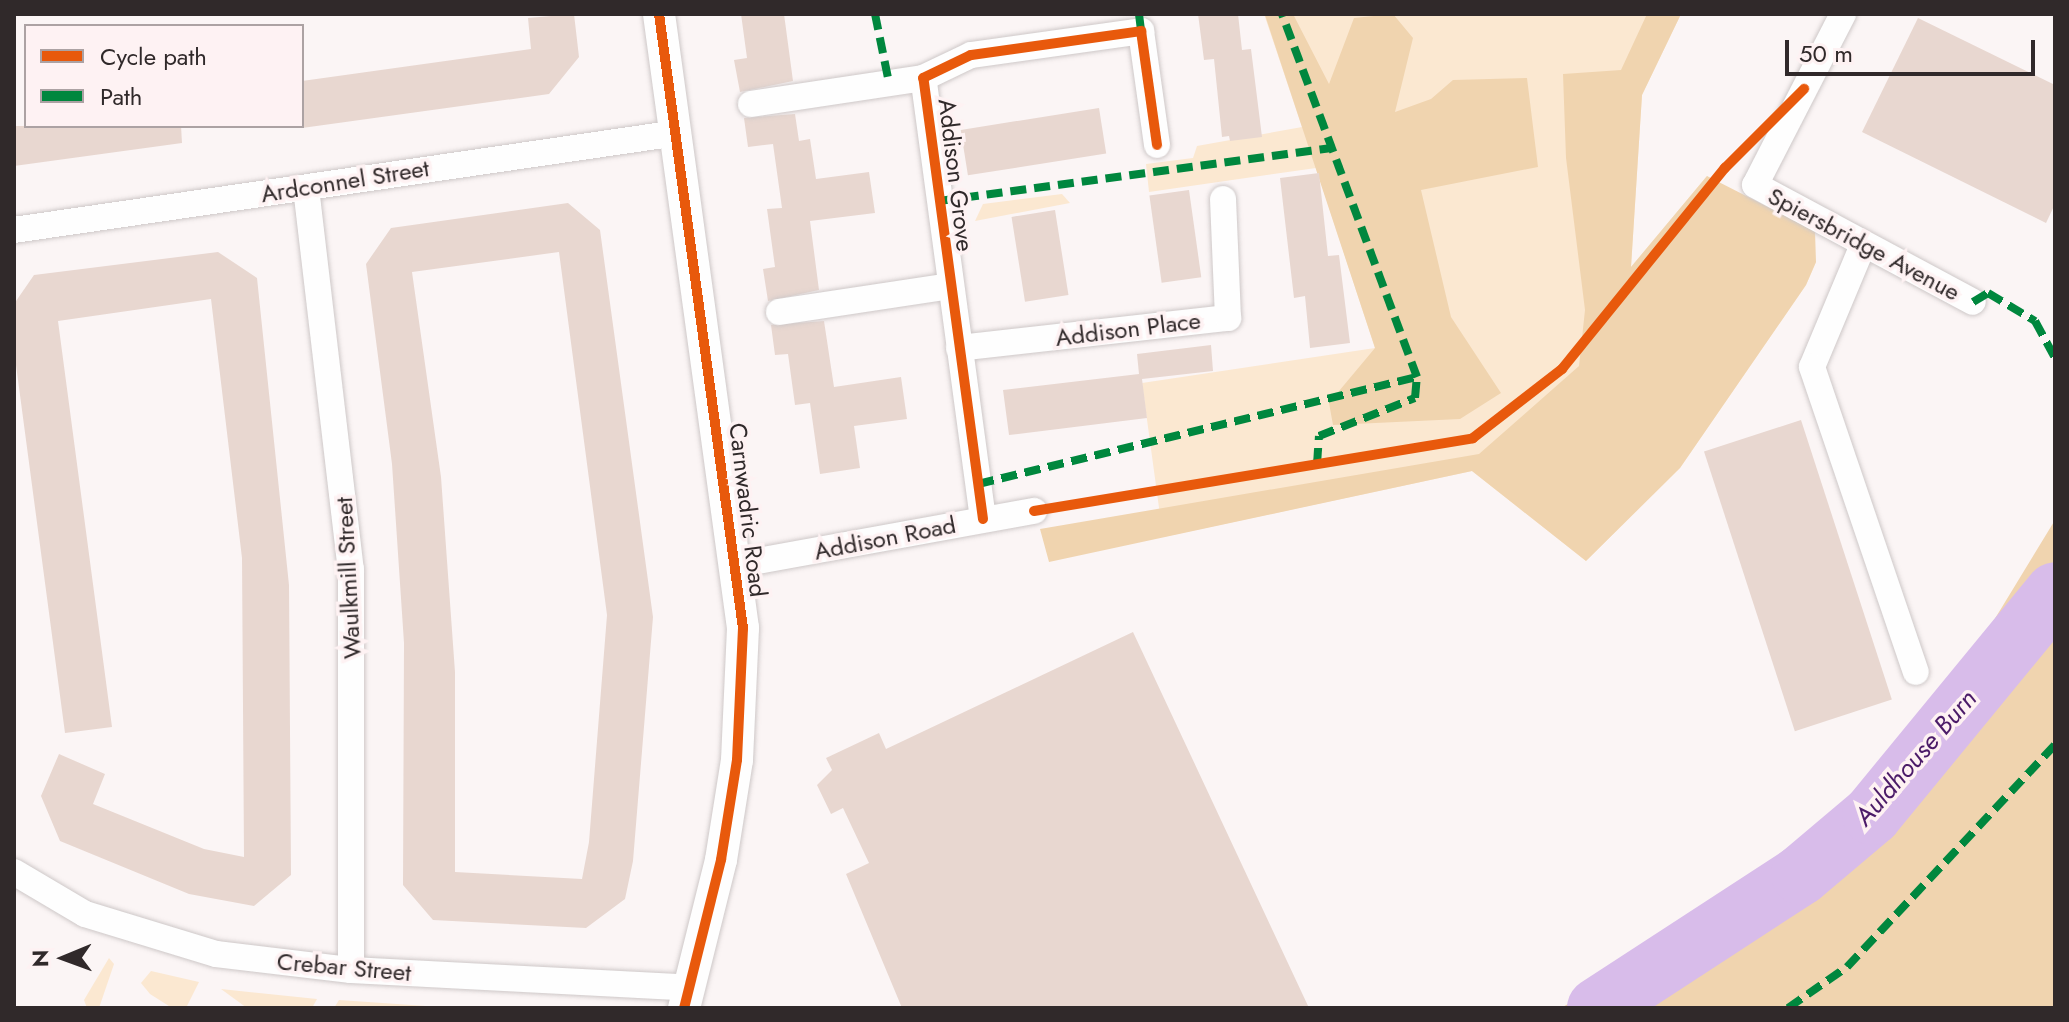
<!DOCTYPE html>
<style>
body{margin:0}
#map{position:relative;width:2069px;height:1022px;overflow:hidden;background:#fbf5f5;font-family:Jost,sans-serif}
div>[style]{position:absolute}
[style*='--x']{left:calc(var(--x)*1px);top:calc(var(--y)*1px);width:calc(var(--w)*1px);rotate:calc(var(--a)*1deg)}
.green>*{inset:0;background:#fbe8d1}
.forest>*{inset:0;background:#f0d4af}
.river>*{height:60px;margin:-30px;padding:0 30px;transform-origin:30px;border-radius:30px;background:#d8bcea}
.building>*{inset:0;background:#e8d7d0;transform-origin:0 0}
.roads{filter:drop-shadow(0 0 2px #cec8c8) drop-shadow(0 0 2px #cec8c8)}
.minor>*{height:26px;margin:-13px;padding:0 13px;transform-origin:13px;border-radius:13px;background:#fefefe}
.tertiary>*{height:32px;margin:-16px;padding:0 16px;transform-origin:16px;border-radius:16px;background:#fefefe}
.quiet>*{height:8px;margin-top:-4px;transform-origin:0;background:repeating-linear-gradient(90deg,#00873e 0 16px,transparent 0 24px)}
.cycleway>*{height:10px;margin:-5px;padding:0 5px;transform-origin:5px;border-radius:5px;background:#e8590c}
span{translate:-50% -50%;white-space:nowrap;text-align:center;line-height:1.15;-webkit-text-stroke:7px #fef2f3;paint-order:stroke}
.street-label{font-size:24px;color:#30292a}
.water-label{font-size:26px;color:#4b1b68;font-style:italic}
.frame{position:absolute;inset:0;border:16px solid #30292a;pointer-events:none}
.legend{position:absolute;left:24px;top:24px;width:280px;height:104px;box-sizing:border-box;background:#fef2f3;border:2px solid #aca2a3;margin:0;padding:10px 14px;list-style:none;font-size:24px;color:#30292a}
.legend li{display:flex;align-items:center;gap:16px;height:40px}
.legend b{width:40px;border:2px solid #aca2a3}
.north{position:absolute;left:24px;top:918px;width:80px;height:80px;-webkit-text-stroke:6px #fef2f3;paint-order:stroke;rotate:269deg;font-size:22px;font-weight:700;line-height:32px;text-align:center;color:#30292a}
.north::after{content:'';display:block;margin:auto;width:28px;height:36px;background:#30292a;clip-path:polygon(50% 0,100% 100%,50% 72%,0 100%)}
.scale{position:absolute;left:1785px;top:40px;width:250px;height:36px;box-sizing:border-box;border:4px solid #30292a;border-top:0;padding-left:10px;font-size:24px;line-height:28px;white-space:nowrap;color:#30292a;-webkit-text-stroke:6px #fef2f3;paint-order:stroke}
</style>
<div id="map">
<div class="green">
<div style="clip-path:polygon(1264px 14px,1681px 14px,1642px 95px,1631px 267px,1707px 176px,1816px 262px,1806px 285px,1680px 468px,1586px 561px,1472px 471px,1163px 537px,1142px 383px,1375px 348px,1316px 168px,1149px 192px,1146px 164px,1193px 158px,1197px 146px,1302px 127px)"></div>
<div style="clip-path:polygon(1062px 194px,1070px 203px,975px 221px,983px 204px)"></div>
<div style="clip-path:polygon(109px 958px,114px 964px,99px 1008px,87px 1008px,84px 1000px)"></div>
<div style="clip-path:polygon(151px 971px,199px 982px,186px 1008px,172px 1008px,150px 994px,141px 983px)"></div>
<div style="clip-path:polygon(221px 989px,317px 999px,312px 1008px,247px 1008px)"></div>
<div style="clip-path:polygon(339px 1000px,426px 1006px,426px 1008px,334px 1008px)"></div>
</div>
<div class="forest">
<div style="clip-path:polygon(1293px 14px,1329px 84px,1354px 18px,1393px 14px,1413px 38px,1395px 112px,1431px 99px,1453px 80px,1527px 78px,1538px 167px,1421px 190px,1451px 317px,1501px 393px,1460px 419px,1333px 425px,1329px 403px,1375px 348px,1265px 15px)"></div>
<div style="clip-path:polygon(1647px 14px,1681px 14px,1642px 95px,1631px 267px,1707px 176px,1815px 231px,1816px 262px,1806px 285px,1680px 468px,1586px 561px,1472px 471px,1049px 562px,1040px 529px,1479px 454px,1579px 366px,1585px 310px,1566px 158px,1563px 74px,1621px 70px)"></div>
<div style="clip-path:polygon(2055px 520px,2055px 1008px,1561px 1008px,1794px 874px,1974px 653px)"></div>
</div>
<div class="river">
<div style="--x:1597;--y:1008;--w:244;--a:-33.1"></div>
<div style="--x:1801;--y:875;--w:93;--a:-40.2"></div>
<div style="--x:1872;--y:815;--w:288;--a:-50.6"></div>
</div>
<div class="building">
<div style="clip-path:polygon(574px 14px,579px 57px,549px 94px,302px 128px,302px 81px,531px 49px,528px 18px)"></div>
<div style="clip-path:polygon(741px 14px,784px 14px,793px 81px,740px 92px,734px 60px,747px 58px)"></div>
<div style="clip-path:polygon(1198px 14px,1238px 14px,1242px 50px,1251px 49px,1262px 137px,1230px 141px,1229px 136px,1222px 137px,1214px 59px,1204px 60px)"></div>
<div style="clip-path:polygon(1918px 18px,2055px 85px,2055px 204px,2046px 223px,1862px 132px)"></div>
<div style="left:1099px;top:108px;width:46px;height:140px;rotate:81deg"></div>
<div style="clip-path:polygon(795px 114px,799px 141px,810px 139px,816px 179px,869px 172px,875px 213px,810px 221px,819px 290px,768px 301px,763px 269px,775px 267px,767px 209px,782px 208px,773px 144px,748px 147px,744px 118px)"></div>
<div style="clip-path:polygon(14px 126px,181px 126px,182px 143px,14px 166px)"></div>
<div style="clip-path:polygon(1319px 173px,1328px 256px,1339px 255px,1350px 343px,1310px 348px,1305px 296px,1294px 298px,1280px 178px)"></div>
<div style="left:1189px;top:190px;width:88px;height:40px;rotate:82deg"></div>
<div style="clip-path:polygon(evenodd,568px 203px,600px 230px,653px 617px,633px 861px,625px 899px,586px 928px,433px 920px,403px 885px,404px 643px,392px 464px,366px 264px,391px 228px,568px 203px,559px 252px,607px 615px,589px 842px,582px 879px,455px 872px,455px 672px,441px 477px,412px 272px,559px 252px)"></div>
<div style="left:1055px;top:210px;width:86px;height:44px;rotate:81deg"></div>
<div style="clip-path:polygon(218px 252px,257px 278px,289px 585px,291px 875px,254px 906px,189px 894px,60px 841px,41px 796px,59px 754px,105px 774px,93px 804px,204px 849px,244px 857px,242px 558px,211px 299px,58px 321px,112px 727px,65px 733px,14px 350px,14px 304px,34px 275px)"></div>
<div style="clip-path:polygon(824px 321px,834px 387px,901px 377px,907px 419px,854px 426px,860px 468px,820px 474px,810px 403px,795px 405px,788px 354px,775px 355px,771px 325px)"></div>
<div style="clip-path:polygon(1211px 345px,1213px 371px,1142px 379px,1147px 418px,1009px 435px,1003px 390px,1139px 374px,1137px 354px)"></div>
<div style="left:1801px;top:420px;width:294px;height:102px;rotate:72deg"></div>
<div style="clip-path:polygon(1133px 632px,1309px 1008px,902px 1008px,846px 874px,869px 863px,843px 808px,831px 814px,817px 785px,832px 770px,826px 758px,879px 733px,886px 749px)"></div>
</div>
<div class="roads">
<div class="minor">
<div style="--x:1843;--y:14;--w:192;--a:117.2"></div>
<div style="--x:1755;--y:185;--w:247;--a:28.2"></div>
<div style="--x:751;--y:104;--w:174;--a:-8.6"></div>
<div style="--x:306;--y:188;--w:384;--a:83.3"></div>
<div style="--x:351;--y:569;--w:401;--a:90"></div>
<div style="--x:14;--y:230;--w:670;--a:-8.32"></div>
<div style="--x:1863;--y:245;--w:132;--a:112.7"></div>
<div style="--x:1812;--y:367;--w:322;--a:71.2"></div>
<div style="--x:779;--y:312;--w:173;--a:-8.6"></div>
<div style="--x:959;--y:348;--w:271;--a:-6.4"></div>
<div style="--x:1228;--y:318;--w:119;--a:-92.4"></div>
<div style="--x:983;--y:519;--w:445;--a:-97.7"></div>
<div style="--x:923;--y:78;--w:53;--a:-25.6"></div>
<div style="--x:971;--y:55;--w:172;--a:-8"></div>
<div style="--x:1141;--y:31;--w:115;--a:82"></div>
<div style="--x:736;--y:565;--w:303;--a:-10.3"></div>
<div style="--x:14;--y:872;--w:82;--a:30.6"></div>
<div style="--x:85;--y:914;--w:137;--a:17"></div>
<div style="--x:216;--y:954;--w:136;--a:6.8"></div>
<div style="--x:351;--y:970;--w:341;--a:3"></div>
</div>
<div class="tertiary">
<div style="--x:659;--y:14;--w:620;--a:82.21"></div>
<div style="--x:743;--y:628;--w:132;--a:92.6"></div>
<div style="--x:737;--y:760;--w:101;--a:99.1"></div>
<div style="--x:721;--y:860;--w:153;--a:104"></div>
</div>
</div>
<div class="quiet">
<div style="--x:875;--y:14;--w:70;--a:78.5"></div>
<div style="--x:1139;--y:14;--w:17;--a:83"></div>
<div style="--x:939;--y:201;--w:396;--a:-7.7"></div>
<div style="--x:1973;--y:302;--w:17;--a:-31"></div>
<div style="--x:1988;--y:293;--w:55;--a:30.8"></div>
<div style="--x:2035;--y:321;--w:42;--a:61.6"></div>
<div style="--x:1317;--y:464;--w:28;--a:-86"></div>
<div style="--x:1319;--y:436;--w:103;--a:-21.6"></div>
<div style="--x:1415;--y:398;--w:21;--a:-85"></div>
<div style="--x:978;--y:484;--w:452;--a:-13.7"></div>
<div style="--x:1417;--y:377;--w:387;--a:-110.4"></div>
<div style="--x:1788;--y:1008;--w:72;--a:-34.8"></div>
<div style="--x:1847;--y:967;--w:304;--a:-46.9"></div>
</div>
<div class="cycleway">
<div style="--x:659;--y:14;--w:620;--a:82.21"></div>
<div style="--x:743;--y:628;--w:132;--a:92.6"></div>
<div style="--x:737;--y:760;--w:101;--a:99.1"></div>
<div style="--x:721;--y:860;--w:153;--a:104"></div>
<div style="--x:1034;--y:511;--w:445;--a:-9.4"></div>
<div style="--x:1473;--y:438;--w:113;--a:-37.8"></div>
<div style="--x:1562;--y:369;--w:259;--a:-51"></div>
<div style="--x:1725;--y:168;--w:112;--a:-45"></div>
<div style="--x:983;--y:519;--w:445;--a:-97.7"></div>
<div style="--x:923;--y:78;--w:53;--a:-25.6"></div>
<div style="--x:971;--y:55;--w:172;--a:-8"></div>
<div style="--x:1141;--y:31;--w:115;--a:82"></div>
</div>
<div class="street-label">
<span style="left:956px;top:175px;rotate:83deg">Addison Grove</span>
<span style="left:345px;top:181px;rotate:-9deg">Ardconnel Street</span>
<span style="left:1864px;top:244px;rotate:28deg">Spiersbridge Avenue</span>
<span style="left:1128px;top:329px;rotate:-7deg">Addison Place</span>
<span style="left:748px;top:510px;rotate:83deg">Carnwadric Road</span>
<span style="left:885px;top:538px;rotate:-11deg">Addison Road</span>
<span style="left:348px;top:578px;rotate:-93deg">Waulkmill Street</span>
<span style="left:344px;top:967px;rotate:5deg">Crebar Street</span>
</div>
<div class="water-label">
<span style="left:1916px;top:758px;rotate:-49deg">Auldhouse Burn</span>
</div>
<div class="frame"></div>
<ul class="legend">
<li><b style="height:10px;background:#e8590c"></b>Cycle path</li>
<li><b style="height:10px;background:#00873e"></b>Path</li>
</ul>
<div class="north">N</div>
<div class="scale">50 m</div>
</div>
